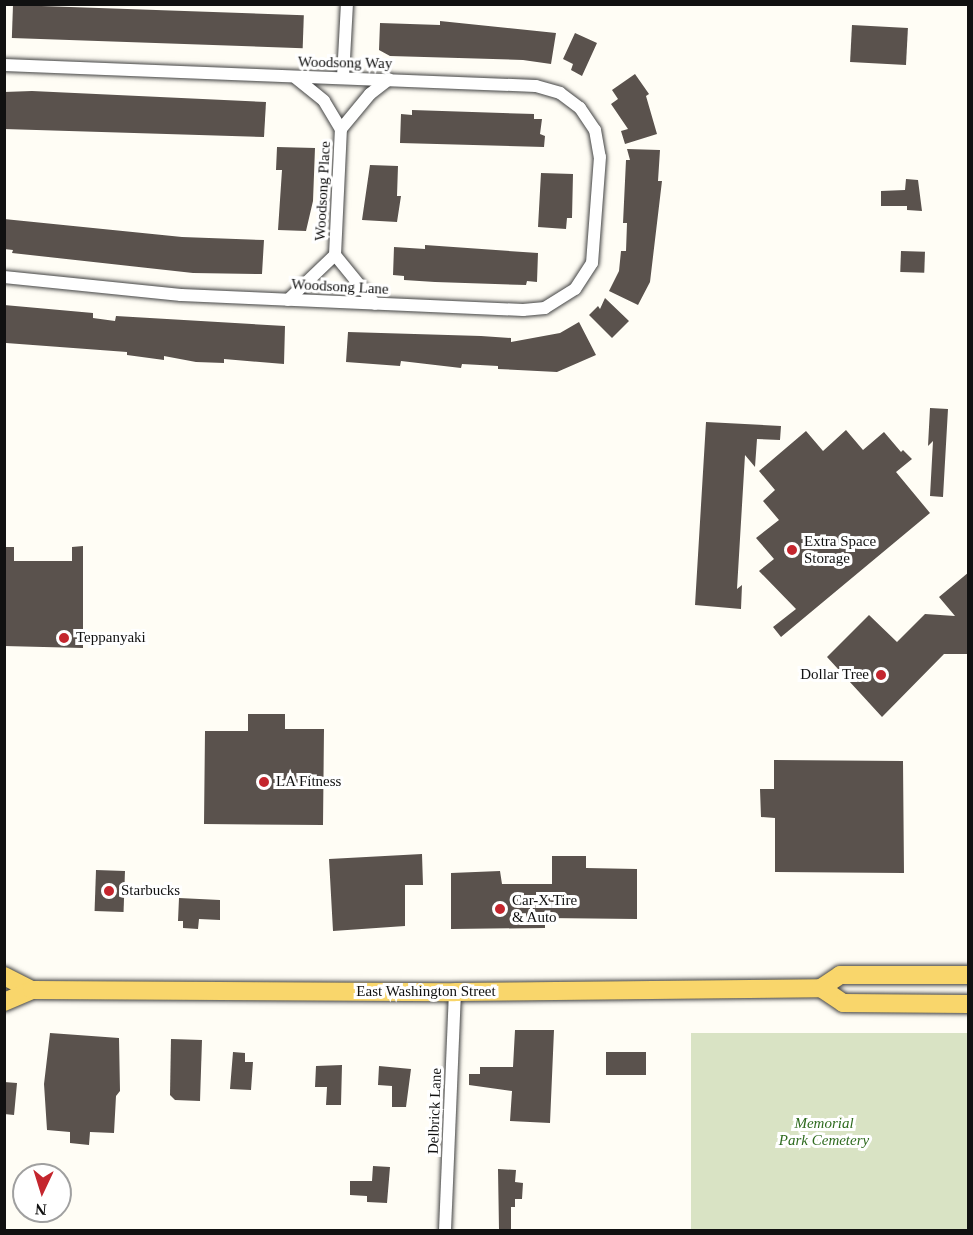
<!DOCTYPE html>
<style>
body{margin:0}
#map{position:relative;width:973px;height:1235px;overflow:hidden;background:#fffdf5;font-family:"Times New Roman",serif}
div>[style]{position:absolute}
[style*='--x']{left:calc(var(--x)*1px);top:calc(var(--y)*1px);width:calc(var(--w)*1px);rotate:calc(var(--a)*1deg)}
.cemetery>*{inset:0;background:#d9e3c4;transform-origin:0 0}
.building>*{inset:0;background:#5a524d;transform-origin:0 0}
.roads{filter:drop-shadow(0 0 2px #444) drop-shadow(0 0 2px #444)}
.street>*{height:12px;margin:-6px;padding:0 6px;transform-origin:6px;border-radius:6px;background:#fff}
.primary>*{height:18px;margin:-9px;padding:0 9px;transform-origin:9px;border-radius:9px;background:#f9d66b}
.dots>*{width:16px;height:16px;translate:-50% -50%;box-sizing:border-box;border:3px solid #fff;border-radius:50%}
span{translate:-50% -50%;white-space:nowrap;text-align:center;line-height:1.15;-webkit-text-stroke:6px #fff;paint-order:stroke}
.street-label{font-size:15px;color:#111}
.poi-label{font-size:15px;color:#111}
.left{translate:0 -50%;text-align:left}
.right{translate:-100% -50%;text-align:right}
.park-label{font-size:15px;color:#2f6b1f;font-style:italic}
.frame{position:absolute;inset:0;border:6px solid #111;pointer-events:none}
.north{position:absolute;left:12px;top:1163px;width:60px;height:60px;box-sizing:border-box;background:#fff;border:2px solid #a0a0a0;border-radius:50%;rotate:184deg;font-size:16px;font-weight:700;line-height:24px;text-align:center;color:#111}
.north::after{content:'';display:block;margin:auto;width:21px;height:27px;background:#c4262e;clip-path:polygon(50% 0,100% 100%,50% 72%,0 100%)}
</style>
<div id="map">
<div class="cemetery">
<div style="left:691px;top:1033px;width:277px;height:197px"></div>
</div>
<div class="building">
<div style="left:13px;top:5px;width:291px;height:33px;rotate:2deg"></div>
<div style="clip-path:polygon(440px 21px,556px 33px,551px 64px,523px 60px,390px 56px,379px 50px,380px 23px,440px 25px)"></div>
<div style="left:852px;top:25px;width:56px;height:37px;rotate:3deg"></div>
<div style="clip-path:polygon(575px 33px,597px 43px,582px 76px,571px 70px,573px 64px,563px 59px)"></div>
<div style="clip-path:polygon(635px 74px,649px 94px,646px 96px,657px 134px,625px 144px,621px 131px,628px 129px,611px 104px,618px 99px,612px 90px)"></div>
<div style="clip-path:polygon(32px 91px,266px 102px,264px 137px,4px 129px,4px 92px)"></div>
<div style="clip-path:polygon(412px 110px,534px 114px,534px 119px,542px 119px,540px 134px,545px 136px,544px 147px,400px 143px,401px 114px,412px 115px)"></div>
<div style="clip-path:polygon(277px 147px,315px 148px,313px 201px,306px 231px,278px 230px,282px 170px,276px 170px)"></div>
<div style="clip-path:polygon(627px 149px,660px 150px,658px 181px,662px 181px,650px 282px,638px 305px,609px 291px,619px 271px,621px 251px,626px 251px,627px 223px,623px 223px,626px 160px,630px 160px)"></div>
<div style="clip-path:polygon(370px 165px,398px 166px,397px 196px,401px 196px,397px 222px,362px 220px)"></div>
<div style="clip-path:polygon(541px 173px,573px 174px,572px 218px,567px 218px,566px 229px,538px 227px)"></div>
<div style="clip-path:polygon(906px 179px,918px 180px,922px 211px,907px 210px,907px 206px,881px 206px,881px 191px,905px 190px)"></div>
<div style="clip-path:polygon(4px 219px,182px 237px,264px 240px,262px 274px,193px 273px,12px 253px,13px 250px,4px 249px)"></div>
<div style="clip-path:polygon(425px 245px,538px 253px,537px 282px,527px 281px,526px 285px,435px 282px,404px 280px,404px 276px,393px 275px,394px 247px,425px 249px)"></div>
<div style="left:901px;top:251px;width:24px;height:21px;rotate:2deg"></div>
<div style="clip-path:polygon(605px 298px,629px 321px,612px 338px,589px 315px,598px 306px,600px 309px)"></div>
<div style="clip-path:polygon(4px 305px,93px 313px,93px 318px,115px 321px,116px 316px,285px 326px,284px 364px,224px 359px,224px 363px,196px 362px,164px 356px,164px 360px,127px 355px,127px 352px,6px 343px)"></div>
<div style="clip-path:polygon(579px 322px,596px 355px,557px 372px,498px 369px,498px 366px,462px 364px,461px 368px,401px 361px,400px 366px,346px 362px,348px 332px,481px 336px,511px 338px,511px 342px,560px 333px)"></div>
<div style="clip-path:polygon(930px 408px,948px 409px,943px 497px,930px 496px,933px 441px,928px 446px)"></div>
<div style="clip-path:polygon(706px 422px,781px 426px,780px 440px,757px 439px,755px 467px,745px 455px,737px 589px,742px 585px,741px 609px,695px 605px)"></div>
<div style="clip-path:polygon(846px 430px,863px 450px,884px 432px,901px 452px,903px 450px,912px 459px,896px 472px,930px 513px,781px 637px,773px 627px,796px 609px,759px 571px,774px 559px,756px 538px,779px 520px,763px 501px,775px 490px,759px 471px,806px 431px,823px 451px)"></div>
<div style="clip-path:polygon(83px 546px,83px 648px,4px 646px,4px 547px,14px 547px,14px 561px,72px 561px,72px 547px)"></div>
<div style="clip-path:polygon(969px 572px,969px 654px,944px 654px,882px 717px,827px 657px,869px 615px,897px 642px,925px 614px,955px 616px,939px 597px)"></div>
<div style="clip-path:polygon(248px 714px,285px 714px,285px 729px,324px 729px,323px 825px,204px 824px,205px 731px,248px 731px)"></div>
<div style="clip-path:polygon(774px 760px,903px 761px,904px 873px,775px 872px,775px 818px,761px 817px,760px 789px,774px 789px)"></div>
<div style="clip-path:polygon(422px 854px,423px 885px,405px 885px,405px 926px,333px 931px,329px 859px)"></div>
<div style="clip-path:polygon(552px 856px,586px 856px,586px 868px,637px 869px,637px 919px,545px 918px,545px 928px,451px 929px,451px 873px,500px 871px,502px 884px,552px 884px)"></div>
<div style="left:96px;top:870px;width:29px;height:41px;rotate:2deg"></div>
<div style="clip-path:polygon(179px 898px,220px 900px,220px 920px,199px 919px,198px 929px,183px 928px,183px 921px,178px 921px)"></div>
<div style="clip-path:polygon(515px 1030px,554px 1030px,550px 1123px,510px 1121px,512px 1091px,469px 1085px,469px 1074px,480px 1074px,480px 1067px,513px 1067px)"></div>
<div style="clip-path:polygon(50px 1033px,119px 1038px,120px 1091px,116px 1096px,114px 1133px,90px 1132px,89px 1145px,70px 1143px,70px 1132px,47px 1130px,44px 1084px)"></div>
<div style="clip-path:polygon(171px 1039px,202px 1040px,200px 1101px,175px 1100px,170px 1095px)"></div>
<div style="clip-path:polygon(233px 1052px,245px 1053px,245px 1062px,253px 1062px,251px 1090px,230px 1089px)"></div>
<div style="left:606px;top:1052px;width:40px;height:23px"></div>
<div style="clip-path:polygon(342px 1065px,341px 1105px,326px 1105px,327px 1087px,315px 1087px,316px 1066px)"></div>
<div style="clip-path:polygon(379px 1066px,411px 1069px,406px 1107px,392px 1107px,392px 1086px,378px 1085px)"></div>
<div style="clip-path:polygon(4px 1082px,17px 1083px,14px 1115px,4px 1114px)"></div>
<div style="clip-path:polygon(373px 1166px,390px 1167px,387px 1203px,367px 1202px,367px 1196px,350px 1195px,350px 1181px,372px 1181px)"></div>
<div style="clip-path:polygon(498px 1169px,516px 1170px,515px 1182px,523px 1183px,522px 1199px,515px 1199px,515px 1207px,511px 1207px,511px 1230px,499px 1230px)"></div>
</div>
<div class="roads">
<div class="street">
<div style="--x:4;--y:65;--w:532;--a:2.26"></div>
<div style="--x:536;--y:86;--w:25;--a:16"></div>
<div style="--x:560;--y:93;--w:25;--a:37"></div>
<div style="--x:580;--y:108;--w:27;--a:56"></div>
<div style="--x:595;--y:130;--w:27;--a:80"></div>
<div style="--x:600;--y:157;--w:106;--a:94.3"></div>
<div style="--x:592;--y:263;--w:31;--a:123"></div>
<div style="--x:575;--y:289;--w:36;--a:148"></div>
<div style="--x:545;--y:308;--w:22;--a:175"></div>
<div style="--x:523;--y:310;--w:342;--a:-177.5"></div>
<div style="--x:181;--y:295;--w:178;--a:-174.2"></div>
<div style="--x:343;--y:77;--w:73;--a:-86.9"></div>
<div style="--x:296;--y:78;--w:36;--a:39"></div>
<div style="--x:324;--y:101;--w:33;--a:59"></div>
<div style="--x:341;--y:129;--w:45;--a:-50.4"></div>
<div style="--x:370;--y:94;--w:24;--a:-38"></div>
<div style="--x:335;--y:255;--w:126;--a:-87.3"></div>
<div style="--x:335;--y:255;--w:63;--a:50.8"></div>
<div style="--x:288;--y:300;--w:65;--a:-43.8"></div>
<div style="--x:445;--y:1230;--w:238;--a:-87.6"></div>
</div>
<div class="primary">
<div style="--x:4;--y:976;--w:31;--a:27"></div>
<div style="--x:821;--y:988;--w:23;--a:-34"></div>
<div style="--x:840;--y:975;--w:128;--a:0"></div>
<div style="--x:4;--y:1002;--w:30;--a:-23"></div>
<div style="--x:32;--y:990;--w:423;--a:0.3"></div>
<div style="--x:455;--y:992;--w:366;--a:-0.6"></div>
<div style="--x:821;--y:988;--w:27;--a:34"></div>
<div style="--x:843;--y:1003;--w:125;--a:0.5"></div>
</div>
</div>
<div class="dots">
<div style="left:792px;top:550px;background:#c4262e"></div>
<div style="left:64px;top:638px;background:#c4262e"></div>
<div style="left:881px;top:675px;background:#c4262e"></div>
<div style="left:264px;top:782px;background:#c4262e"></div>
<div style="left:109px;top:891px;background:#c4262e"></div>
<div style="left:500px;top:909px;background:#c4262e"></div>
</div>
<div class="street-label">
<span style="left:345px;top:63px;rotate:1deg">Woodsong Way</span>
<span style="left:323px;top:191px;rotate:-87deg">Woodsong Place</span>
<span style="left:340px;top:287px;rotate:3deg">Woodsong Lane</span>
<span style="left:426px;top:992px">East Washington Street</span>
<span style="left:435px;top:1111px;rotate:-88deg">Delbrick Lane</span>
</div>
<div class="poi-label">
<span class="left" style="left:804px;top:550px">Extra Space<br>Storage</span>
<span class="left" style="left:76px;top:638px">Teppanyaki</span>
<span class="right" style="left:869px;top:675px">Dollar Tree</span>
<span class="left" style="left:276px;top:782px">LA Fitness</span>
<span class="left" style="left:121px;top:891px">Starbucks</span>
<span class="left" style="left:512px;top:909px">Car-X Tire<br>&amp; Auto</span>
</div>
<div class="park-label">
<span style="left:824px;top:1132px">Memorial<br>Park Cemetery</span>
</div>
<div class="frame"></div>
<div class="north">N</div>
</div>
